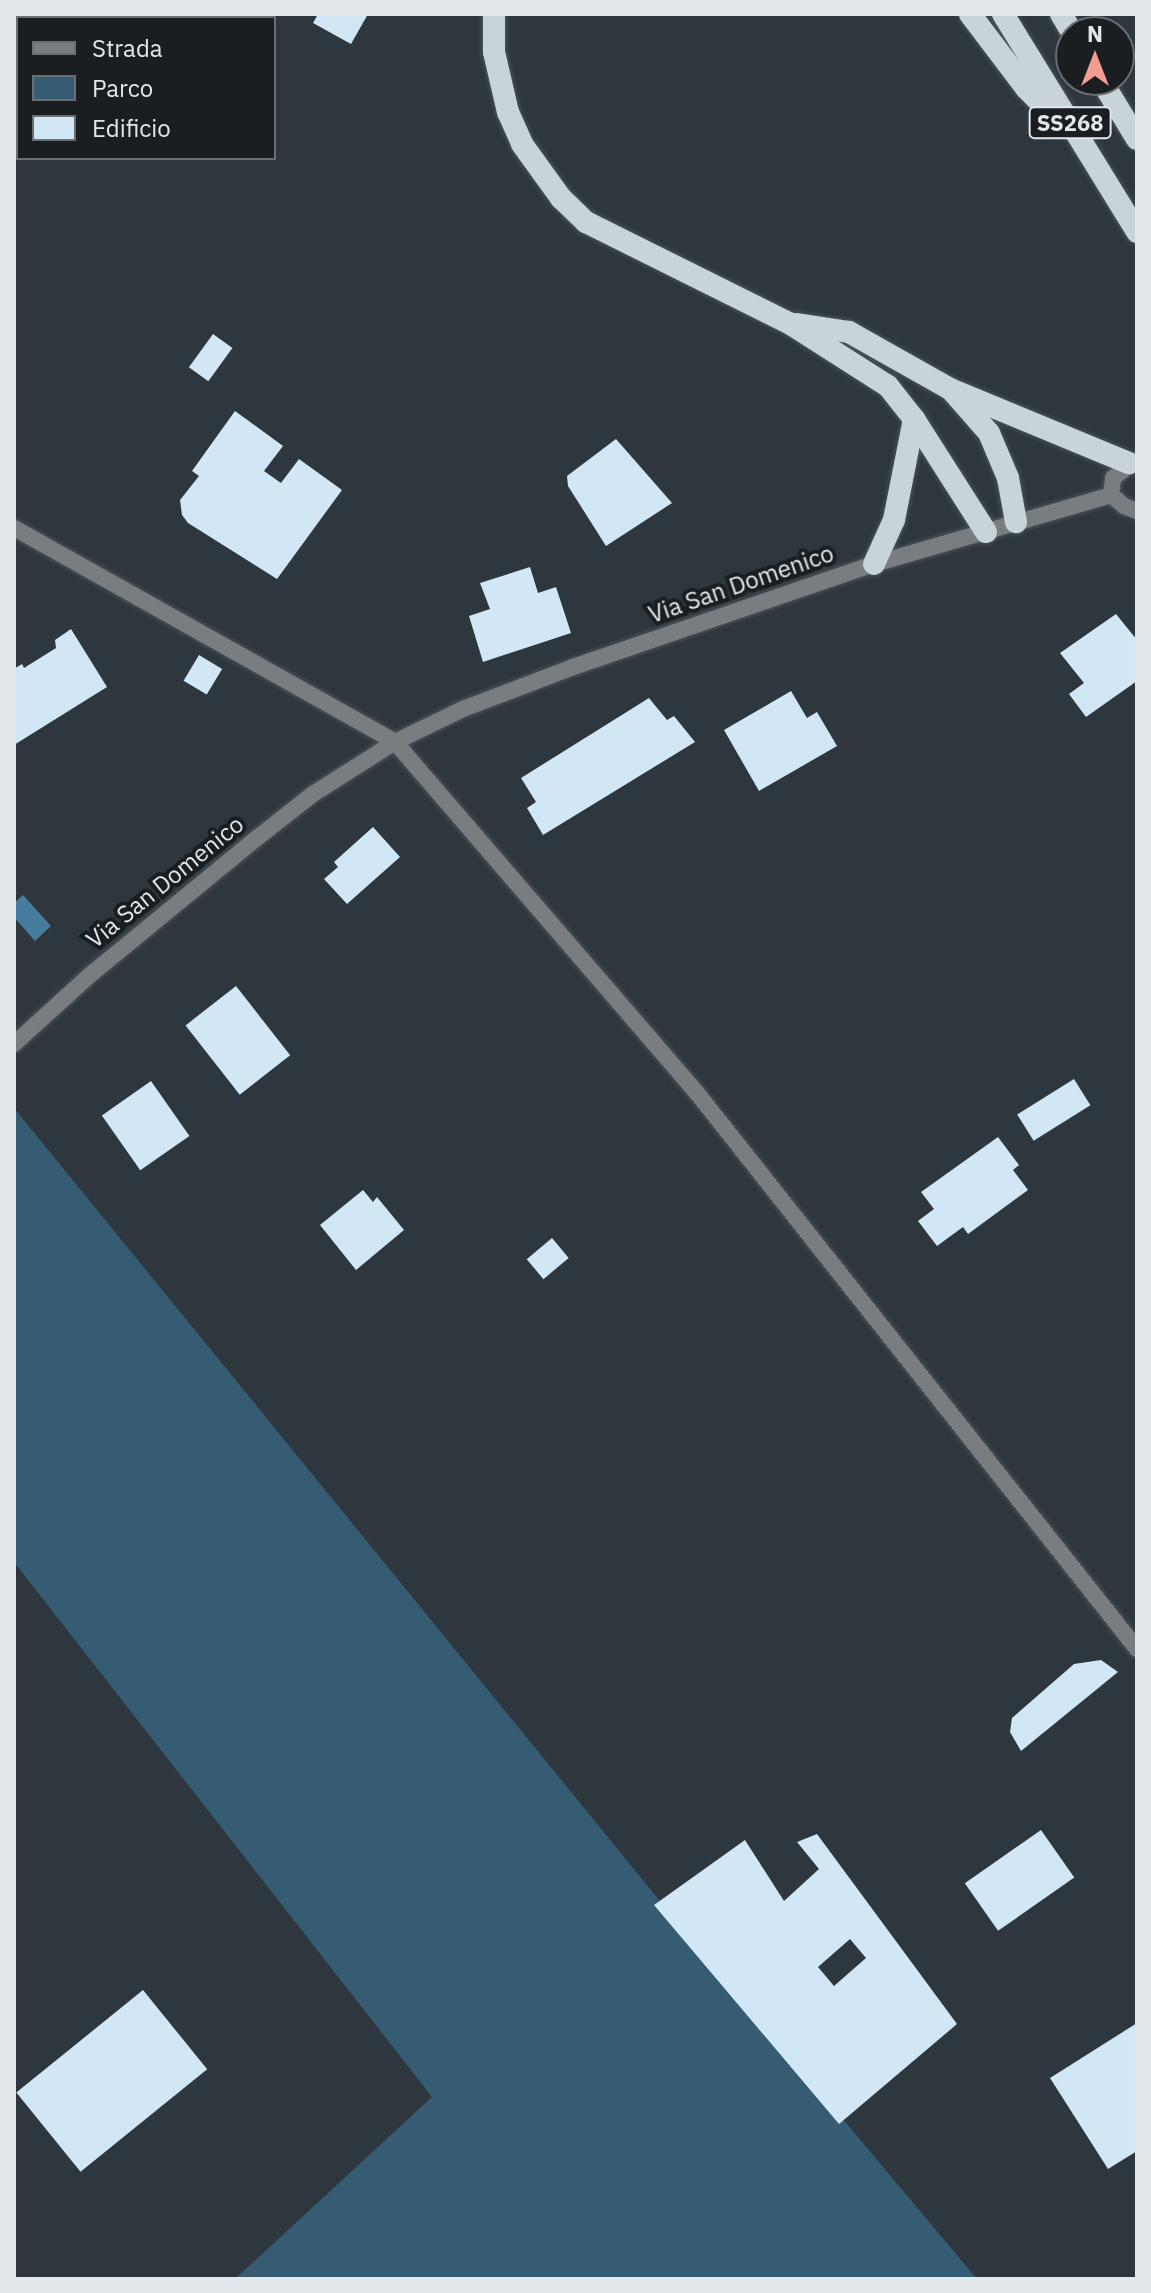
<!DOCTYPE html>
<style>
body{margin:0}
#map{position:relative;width:1151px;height:2293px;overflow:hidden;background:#2e373d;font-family:"IBM Plex Sans",sans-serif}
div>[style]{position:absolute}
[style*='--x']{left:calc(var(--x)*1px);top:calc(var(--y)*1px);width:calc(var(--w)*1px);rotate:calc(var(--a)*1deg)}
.green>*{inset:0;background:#365c73}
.water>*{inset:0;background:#467c9e}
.building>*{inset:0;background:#d1e7f6;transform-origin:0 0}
.roads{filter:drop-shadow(0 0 2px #4b5359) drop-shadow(0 0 2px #4b5359)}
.minor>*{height:16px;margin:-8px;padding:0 8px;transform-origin:8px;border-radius:8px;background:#797d80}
.tertiary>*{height:16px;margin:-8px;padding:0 8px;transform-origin:8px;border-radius:8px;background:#797d80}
.trunk>*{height:22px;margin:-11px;padding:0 11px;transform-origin:11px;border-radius:11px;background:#c8d3da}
span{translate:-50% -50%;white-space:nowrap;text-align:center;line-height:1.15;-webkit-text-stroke:8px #1a1e20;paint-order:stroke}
.shield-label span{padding:2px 6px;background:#1a1e20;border:2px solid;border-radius:6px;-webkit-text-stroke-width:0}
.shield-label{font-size:22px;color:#e2e7eb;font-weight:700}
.street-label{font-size:24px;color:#e2e7eb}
.frame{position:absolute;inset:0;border:16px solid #e2e7eb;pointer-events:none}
.legend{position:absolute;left:16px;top:16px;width:260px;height:144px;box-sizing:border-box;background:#1a1e20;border:2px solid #6a6e71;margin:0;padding:10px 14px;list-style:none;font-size:24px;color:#e2e7eb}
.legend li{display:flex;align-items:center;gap:16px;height:40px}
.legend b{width:40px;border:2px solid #6a6e71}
.north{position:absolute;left:1055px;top:16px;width:80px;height:80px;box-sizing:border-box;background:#1a1e20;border:2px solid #6a6e71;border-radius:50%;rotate:0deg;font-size:22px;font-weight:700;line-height:32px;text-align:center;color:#e2e7eb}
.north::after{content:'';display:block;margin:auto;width:28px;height:36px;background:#f59c92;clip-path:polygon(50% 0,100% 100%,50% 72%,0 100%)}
</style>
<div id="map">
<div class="green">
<div style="clip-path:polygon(14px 1108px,655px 1895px,977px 2279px,235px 2279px,432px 2097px,14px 1562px)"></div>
</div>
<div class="water">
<div style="clip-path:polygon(23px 895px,51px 926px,35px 941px,14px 917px,14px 903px)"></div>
</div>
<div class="building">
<div style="clip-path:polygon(318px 14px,368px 14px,351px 44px,313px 23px)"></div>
<div style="left:213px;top:334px;width:24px;height:41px;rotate:36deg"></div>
<div style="clip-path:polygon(235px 411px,283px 446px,264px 471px,281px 483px,299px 459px,342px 490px,277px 579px,188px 523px,182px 515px,180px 500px,199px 476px,192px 471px)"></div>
<div style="clip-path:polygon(616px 439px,672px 503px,606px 546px,568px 486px,567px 476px)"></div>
<div style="clip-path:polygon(530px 567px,538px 593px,556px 587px,571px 633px,483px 662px,469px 616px,490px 609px,480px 583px)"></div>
<div style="clip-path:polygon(1116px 614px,1137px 640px,1137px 681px,1086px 717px,1069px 694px,1084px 683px,1060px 653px)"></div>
<div style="clip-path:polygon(71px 629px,107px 687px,14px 745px,14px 669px,22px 664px,24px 668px,56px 648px,55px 640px)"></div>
<div style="left:199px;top:655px;width:27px;height:30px;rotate:31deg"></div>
<div style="clip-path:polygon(791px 691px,807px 718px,817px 712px,837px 746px,759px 791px,724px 730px)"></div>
<div style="clip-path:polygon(649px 698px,667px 720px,674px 716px,695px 742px,543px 835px,527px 808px,536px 802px,521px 778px)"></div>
<div style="clip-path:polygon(373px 827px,400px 857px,347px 904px,324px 879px,338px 867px,334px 862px)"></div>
<div style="left:236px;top:986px;width:88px;height:64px;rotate:52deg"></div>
<div style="left:1074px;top:1079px;width:31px;height:67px;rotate:58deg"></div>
<div style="left:151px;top:1081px;width:67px;height:60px;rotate:55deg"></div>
<div style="clip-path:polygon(998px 1137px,1019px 1165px,1013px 1170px,1028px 1190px,968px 1234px,963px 1227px,937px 1246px,918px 1221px,934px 1209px,921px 1192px)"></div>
<div style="clip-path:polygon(363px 1190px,373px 1202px,377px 1197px,404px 1230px,356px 1270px,320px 1225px)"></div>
<div style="left:552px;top:1238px;width:26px;height:33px;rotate:50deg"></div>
<div style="clip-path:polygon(1101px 1660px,1118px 1672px,1021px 1751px,1010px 1732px,1012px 1718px,1074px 1664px)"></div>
<div style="left:1041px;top:1830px;width:58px;height:93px;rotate:55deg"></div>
<div style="clip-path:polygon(evenodd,817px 1834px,957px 2024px,839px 2124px,654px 1905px,745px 1840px,784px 1901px,819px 1869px,797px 1842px,817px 1834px,850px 1939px,866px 1958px,834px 1986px,818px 1967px,850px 1939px)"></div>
<div style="left:143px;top:1990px;width:102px;height:163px;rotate:51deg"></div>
<div style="clip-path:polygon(1137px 2023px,1137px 2151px,1108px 2169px,1050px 2078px)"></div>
</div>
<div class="roads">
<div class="minor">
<div style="--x:14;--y:528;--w:437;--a:29.3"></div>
<div style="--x:395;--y:742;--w:463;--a:49.3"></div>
<div style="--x:697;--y:1093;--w:709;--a:51.64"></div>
</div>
<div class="tertiary">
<div style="--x:1111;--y:495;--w:17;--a:-83"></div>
<div style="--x:1113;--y:478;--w:28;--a:-38"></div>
<div style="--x:1111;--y:495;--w:17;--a:40"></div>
<div style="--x:1124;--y:506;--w:14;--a:21"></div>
<div style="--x:14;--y:1044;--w:103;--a:-42.2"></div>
<div style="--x:90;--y:975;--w:216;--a:-39.4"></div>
<div style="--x:257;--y:838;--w:71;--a:-38.2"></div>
<div style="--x:313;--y:794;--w:97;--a:-32.4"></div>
<div style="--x:395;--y:742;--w:76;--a:-25.9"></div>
<div style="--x:463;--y:709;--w:118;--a:-20.9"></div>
<div style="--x:573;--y:667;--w:318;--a:-18.9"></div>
<div style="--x:874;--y:564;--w:247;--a:-16.2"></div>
</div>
<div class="trunk">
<div style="--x:494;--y:14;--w:38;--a:90"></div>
<div style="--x:494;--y:52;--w:62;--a:76.9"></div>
<div style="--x:508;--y:112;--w:35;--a:66"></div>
<div style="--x:522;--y:144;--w:67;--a:54.2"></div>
<div style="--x:561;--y:198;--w:35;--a:44"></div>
<div style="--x:586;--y:222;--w:227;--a:26.5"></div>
<div style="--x:789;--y:323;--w:117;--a:32.5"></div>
<div style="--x:888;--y:386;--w:42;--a:51.8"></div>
<div style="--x:914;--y:419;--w:134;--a:57.5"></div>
<div style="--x:970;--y:14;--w:93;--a:52.9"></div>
<div style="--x:1026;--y:88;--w:50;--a:45.8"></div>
<div style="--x:1003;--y:14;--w:256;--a:58.4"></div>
<div style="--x:1061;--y:14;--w:21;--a:59"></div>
<div style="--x:1101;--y:80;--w:69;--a:58.6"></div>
<div style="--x:797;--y:324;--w:53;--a:8.7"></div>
<div style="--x:849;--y:332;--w:116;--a:29.4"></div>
<div style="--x:950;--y:389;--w:194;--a:22.5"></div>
<div style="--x:954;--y:393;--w:53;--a:48.8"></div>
<div style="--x:989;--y:433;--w:49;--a:67.1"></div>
<div style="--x:1008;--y:478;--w:45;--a:79.7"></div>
<div style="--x:874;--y:564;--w:48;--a:-65.6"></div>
<div style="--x:894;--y:520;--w:103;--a:-78.8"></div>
</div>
</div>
<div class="shield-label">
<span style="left:1070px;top:123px">SS268</span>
</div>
<div class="street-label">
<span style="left:741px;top:584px;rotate:-19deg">Via San Domenico</span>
<span style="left:165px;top:882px;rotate:-39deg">Via San Domenico</span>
</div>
<div class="frame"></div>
<ul class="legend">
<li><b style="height:10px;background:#797d80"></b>Strada</li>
<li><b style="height:22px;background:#365c73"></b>Parco</li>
<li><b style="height:22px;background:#d1e7f6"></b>Edificio</li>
</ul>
<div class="north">N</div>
</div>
